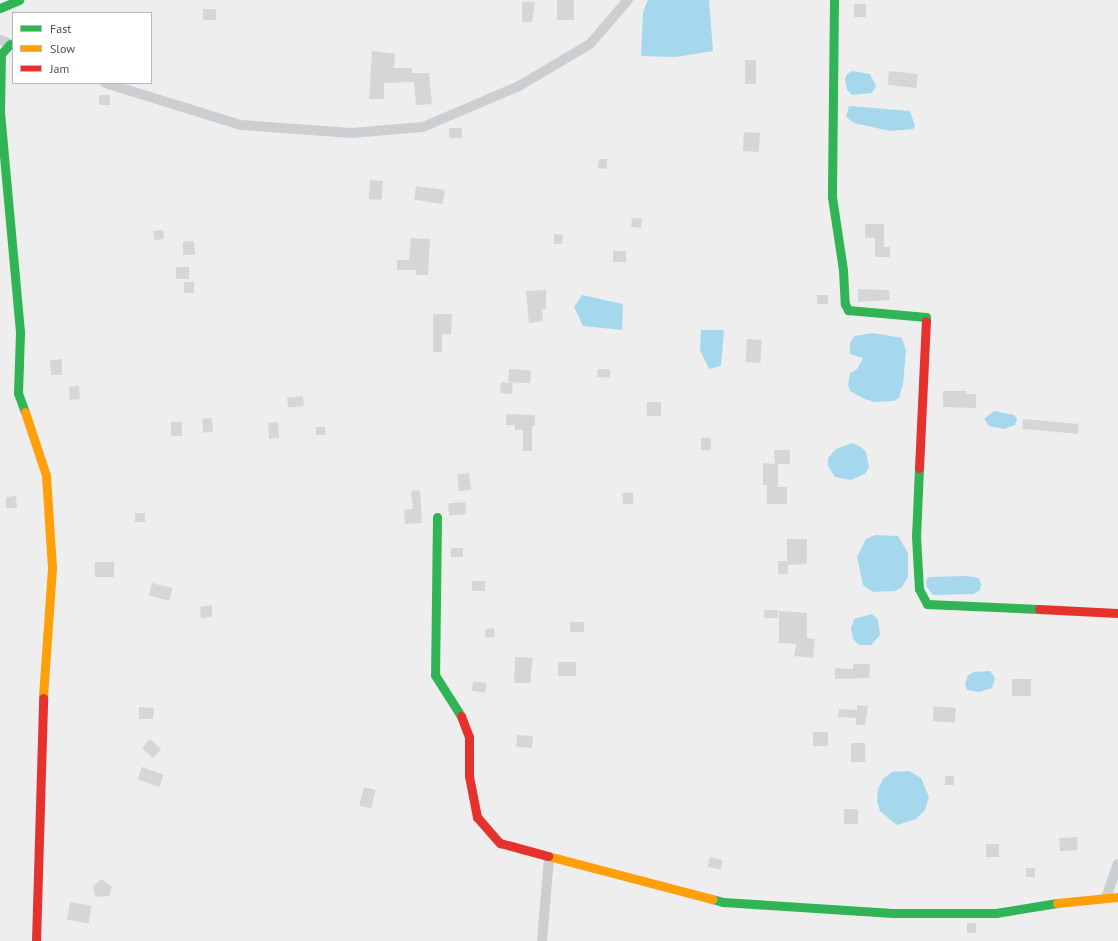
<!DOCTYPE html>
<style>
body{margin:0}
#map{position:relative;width:1118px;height:941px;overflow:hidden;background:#efeeee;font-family:"PT Sans",sans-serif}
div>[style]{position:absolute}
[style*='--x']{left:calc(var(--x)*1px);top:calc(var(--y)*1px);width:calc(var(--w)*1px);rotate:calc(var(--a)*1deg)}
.water>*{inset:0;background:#a6d8ed}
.building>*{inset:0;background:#d6d6d9;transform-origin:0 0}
.street>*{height:10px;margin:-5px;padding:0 5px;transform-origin:5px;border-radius:5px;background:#cccfd2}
.fast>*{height:9px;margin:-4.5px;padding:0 4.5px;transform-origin:4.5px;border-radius:4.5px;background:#30b455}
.slow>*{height:9px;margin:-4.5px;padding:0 4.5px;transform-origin:4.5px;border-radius:4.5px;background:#ff9f0a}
.jam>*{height:9px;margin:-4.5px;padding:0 4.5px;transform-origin:4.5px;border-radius:4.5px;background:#e5322d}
span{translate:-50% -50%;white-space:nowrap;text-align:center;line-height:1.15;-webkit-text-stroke:3px #fff;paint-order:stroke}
.legend{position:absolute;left:12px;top:12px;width:140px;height:72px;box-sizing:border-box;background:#fff;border:1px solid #b5b9bd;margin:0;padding:5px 7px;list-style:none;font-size:12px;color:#454f5b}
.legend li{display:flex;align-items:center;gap:8px;height:20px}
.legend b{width:20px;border:1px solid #b5b9bd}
</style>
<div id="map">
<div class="water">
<div style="clip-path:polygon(648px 0,709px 0,713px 51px,676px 57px,641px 56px,643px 12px)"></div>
<div style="clip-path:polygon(852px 71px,870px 74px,876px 86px,872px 93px,852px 95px,847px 90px,845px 79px,847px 74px)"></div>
<div style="clip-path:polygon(849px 106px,910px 111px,915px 126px,913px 129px,890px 131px,854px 123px,846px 117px)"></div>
<div style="clip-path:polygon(582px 295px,623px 304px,622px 330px,583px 326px,574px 307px)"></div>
<div style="clip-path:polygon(701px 330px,724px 330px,721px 366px,709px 369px,700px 350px)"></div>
<div style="clip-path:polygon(873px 333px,902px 338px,906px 351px,903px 384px,899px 398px,894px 401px,874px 402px,865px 399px,850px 391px,848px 385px,850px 373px,857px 369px,863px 358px,850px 354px,850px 343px,854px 336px)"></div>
<div style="clip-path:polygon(994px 411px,1014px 415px,1017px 419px,1015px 425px,1004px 429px,989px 426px,984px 419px)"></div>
<div style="clip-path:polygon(852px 443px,861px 447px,866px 452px,869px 467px,865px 474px,851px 480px,835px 477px,828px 466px,828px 458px,836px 449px)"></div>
<div style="clip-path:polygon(875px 535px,898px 536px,908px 553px,908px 577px,902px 587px,895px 591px,873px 592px,863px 585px,857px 557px,866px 539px)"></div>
<div style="clip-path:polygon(966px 576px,979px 578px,981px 584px,980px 590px,974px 594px,933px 595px,927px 587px,926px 581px,929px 577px)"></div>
<div style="clip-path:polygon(872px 614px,878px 620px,880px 635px,871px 645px,859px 645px,853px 639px,851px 629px,854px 619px)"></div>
<div style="clip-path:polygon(990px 671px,995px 678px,992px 688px,979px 692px,967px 690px,965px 685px,968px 675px,974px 672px)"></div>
<div style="clip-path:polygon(909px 771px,921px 778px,929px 797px,925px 810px,916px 819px,897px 825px,880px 811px,877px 801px,878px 789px,883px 779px,892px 772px)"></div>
</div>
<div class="building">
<div style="left:557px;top:0;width:17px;height:20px"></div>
<div style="clip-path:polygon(522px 2px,535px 2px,532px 22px,522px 22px)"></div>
<div style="left:854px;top:4px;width:12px;height:13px"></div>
<div style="left:216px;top:9px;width:11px;height:13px;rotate:90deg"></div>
<div style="clip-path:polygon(372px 51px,395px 54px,394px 68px,412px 68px,412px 73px,429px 73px,432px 104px,416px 105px,414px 82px,384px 83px,384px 99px,369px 99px)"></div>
<div style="left:745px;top:60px;width:11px;height:24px"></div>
<div style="left:889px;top:71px;width:29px;height:14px;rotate:6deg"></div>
<div style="left:99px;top:95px;width:11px;height:10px"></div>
<div style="left:449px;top:128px;width:13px;height:10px"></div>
<div style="left:744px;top:132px;width:16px;height:19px;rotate:4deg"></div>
<div style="clip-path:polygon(599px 159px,607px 159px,607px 169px,598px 168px)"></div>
<div style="left:370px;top:180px;width:13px;height:19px;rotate:4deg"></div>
<div style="left:416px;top:186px;width:29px;height:14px;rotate:8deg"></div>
<div style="left:632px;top:218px;width:10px;height:9px;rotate:6deg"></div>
<div style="clip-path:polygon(865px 224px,884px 224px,884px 247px,890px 247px,890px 257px,875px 257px,875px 238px,865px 238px)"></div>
<div style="left:163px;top:230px;width:9px;height:10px;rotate:84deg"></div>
<div style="clip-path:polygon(554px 234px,563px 235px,562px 244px,554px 244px)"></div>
<div style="clip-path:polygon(411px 238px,430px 239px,428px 275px,416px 275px,416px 270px,397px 270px,397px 260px,409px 260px)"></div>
<div style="clip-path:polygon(194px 241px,195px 255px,183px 255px,183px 242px)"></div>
<div style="left:613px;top:251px;width:13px;height:11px"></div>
<div style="left:176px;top:267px;width:13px;height:12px"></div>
<div style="left:194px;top:282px;width:11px;height:10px;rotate:90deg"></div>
<div style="clip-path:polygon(858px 289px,889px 290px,890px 300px,858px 302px)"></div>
<div style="clip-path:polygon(546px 290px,546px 309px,542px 309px,543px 321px,529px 323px,526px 291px)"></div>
<div style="left:817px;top:295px;width:11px;height:9px"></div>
<div style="clip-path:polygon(433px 314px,452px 314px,451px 334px,442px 334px,442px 352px,433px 352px)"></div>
<div style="left:747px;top:339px;width:15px;height:23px;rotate:4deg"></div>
<div style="clip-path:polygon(62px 359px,62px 375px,51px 375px,50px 360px)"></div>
<div style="left:509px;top:369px;width:22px;height:13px;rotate:3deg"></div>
<div style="clip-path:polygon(598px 369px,610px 369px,610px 378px,597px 377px)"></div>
<div style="left:501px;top:382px;width:12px;height:11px;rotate:5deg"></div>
<div style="left:79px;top:386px;width:13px;height:10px;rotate:86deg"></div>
<div style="clip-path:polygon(943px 391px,966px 391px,966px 394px,976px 394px,976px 408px,943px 407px)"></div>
<div style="left:303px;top:396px;width:10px;height:16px;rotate:84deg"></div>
<div style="left:647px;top:402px;width:14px;height:14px"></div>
<div style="clip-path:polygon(506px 414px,535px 415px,535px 426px,532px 426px,532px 451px,523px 451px,523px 430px,515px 430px,515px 425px,506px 425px)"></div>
<div style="left:212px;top:418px;width:14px;height:10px;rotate:86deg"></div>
<div style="left:1023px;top:419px;width:56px;height:10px;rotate:5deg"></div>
<div style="left:171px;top:422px;width:11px;height:14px"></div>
<div style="left:278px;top:422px;width:16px;height:10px;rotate:86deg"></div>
<div style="left:316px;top:427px;width:9px;height:8px"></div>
<div style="left:701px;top:438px;width:10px;height:12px"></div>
<div style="clip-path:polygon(774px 450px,790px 450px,790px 464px,778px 464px,778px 487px,787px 487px,787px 504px,767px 504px,767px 485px,763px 485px,763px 463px,775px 464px)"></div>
<div style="left:469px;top:473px;width:17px;height:12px;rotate:83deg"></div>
<div style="clip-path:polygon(420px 490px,422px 523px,405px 524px,404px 510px,413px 509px,411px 491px)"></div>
<div style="clip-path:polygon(633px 492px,633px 504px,623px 504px,622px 493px)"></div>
<div style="clip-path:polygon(16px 496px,17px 508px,6px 508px,6px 497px)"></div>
<div style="left:465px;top:502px;width:12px;height:17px;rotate:85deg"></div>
<div style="left:135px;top:513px;width:10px;height:9px"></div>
<div style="clip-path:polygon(787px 539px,807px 539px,807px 564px,788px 565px,788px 574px,778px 574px,778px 561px,787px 561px)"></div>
<div style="left:451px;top:548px;width:12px;height:9px"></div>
<div style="left:114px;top:562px;width:15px;height:19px;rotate:90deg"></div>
<div style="left:472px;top:581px;width:13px;height:10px"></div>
<div style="left:152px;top:583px;width:21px;height:13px;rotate:14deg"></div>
<div style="clip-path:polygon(212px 605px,212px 617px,201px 618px,200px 607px)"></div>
<div style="left:764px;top:610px;width:14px;height:8px"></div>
<div style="clip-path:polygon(779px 611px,807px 613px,807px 638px,815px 639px,813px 658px,794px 656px,796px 644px,779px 643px)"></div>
<div style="left:570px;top:622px;width:14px;height:10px"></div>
<div style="left:494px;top:628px;width:9px;height:9px;rotate:84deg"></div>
<div style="clip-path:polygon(515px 657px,533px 658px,530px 683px,514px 683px)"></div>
<div style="left:558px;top:662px;width:18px;height:14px"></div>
<div style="clip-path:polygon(853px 664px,870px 664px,869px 678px,835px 679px,835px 668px,853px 669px)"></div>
<div style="left:1012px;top:679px;width:19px;height:17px"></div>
<div style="left:473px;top:681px;width:14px;height:10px;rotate:8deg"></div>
<div style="clip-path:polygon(857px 705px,868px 706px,865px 725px,856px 725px,856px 718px,838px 717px,839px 709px,857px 710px)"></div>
<div style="left:934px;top:706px;width:22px;height:15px;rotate:5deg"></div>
<div style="clip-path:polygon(139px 707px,154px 708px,153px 719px,139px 719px)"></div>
<div style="left:813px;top:732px;width:15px;height:14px"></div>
<div style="left:517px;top:735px;width:16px;height:12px;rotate:4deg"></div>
<div style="left:150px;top:739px;width:15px;height:12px;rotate:42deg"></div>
<div style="left:851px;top:743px;width:14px;height:19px"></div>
<div style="left:142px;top:767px;width:23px;height:13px;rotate:20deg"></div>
<div style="left:945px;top:776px;width:9px;height:9px"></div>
<div style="left:364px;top:787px;width:12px;height:19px;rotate:14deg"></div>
<div style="left:844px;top:809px;width:14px;height:15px"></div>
<div style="left:1077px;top:837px;width:13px;height:18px;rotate:86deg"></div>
<div style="left:999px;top:844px;width:13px;height:13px;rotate:90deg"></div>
<div style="left:710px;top:857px;width:13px;height:10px;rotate:13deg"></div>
<div style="left:1026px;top:868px;width:9px;height:9px"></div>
<div style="clip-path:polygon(102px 879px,112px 887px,109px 896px,95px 897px,93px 886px)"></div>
<div style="left:70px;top:902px;width:22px;height:18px;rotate:10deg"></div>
<div style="left:967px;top:923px;width:9px;height:10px"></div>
</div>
<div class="street">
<div style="--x:0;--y:40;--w:14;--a:21"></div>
<div style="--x:105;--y:83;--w:142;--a:17.2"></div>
<div style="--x:241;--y:125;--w:111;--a:4.1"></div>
<div style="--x:352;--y:133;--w:71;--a:-4.8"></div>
<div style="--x:423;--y:127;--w:104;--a:-23.1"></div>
<div style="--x:519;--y:86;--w:82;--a:-30.6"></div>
<div style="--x:590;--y:44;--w:58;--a:-49.2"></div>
<div style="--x:1106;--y:898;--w:36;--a:-71"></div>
<div style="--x:542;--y:941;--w:84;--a:-85.2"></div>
</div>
<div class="fast">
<div style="--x:834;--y:0;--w:197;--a:90.6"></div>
<div style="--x:832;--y:197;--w:74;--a:81.4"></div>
<div style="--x:843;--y:270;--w:34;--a:87"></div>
<div style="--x:845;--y:304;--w:7;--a:63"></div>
<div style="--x:848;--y:310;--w:78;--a:5.1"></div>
<div style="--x:926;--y:317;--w:4;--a:90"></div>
<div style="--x:0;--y:8;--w:21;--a:-23"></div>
<div style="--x:10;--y:44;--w:13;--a:132"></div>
<div style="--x:1;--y:54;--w:58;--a:91"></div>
<div style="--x:0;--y:112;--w:222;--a:84.8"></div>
<div style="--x:20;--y:333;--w:60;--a:91.9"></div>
<div style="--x:18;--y:393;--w:20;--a:70"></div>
<div style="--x:919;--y:468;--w:68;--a:92.5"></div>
<div style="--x:916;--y:536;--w:53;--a:86.8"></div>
<div style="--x:919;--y:589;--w:17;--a:62"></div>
<div style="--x:927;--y:604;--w:112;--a:2.6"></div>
<div style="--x:437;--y:517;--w:158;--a:90.7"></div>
<div style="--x:435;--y:675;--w:49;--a:57.6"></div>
<div style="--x:712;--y:899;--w:11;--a:15"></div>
<div style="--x:723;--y:902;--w:170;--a:3.7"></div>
<div style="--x:893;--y:913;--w:103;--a:0"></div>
<div style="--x:996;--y:913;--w:62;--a:-9.3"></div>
</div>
<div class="slow">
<div style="--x:25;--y:412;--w:66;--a:71.6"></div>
<div style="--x:46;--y:475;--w:93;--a:86.3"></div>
<div style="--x:52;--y:568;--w:130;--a:94"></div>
<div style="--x:548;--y:856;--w:170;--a:14.7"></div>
<div style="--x:1057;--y:903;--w:61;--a:-5.6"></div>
</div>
<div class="jam">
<div style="--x:919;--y:468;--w:147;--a:-87.3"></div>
<div style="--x:1039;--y:609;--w:79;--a:2.9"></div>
<div style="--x:461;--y:716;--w:22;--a:69"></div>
<div style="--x:469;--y:737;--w:39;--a:90"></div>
<div style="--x:469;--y:776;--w:42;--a:79"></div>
<div style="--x:477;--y:817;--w:35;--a:49"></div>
<div style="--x:500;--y:843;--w:50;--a:15.2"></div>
<div style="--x:36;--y:941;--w:243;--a:-88.3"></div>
</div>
<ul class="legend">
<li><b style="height:5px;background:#30b455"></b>Fast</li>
<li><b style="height:5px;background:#ff9f0a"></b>Slow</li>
<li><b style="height:5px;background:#e5322d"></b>Jam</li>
</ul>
</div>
